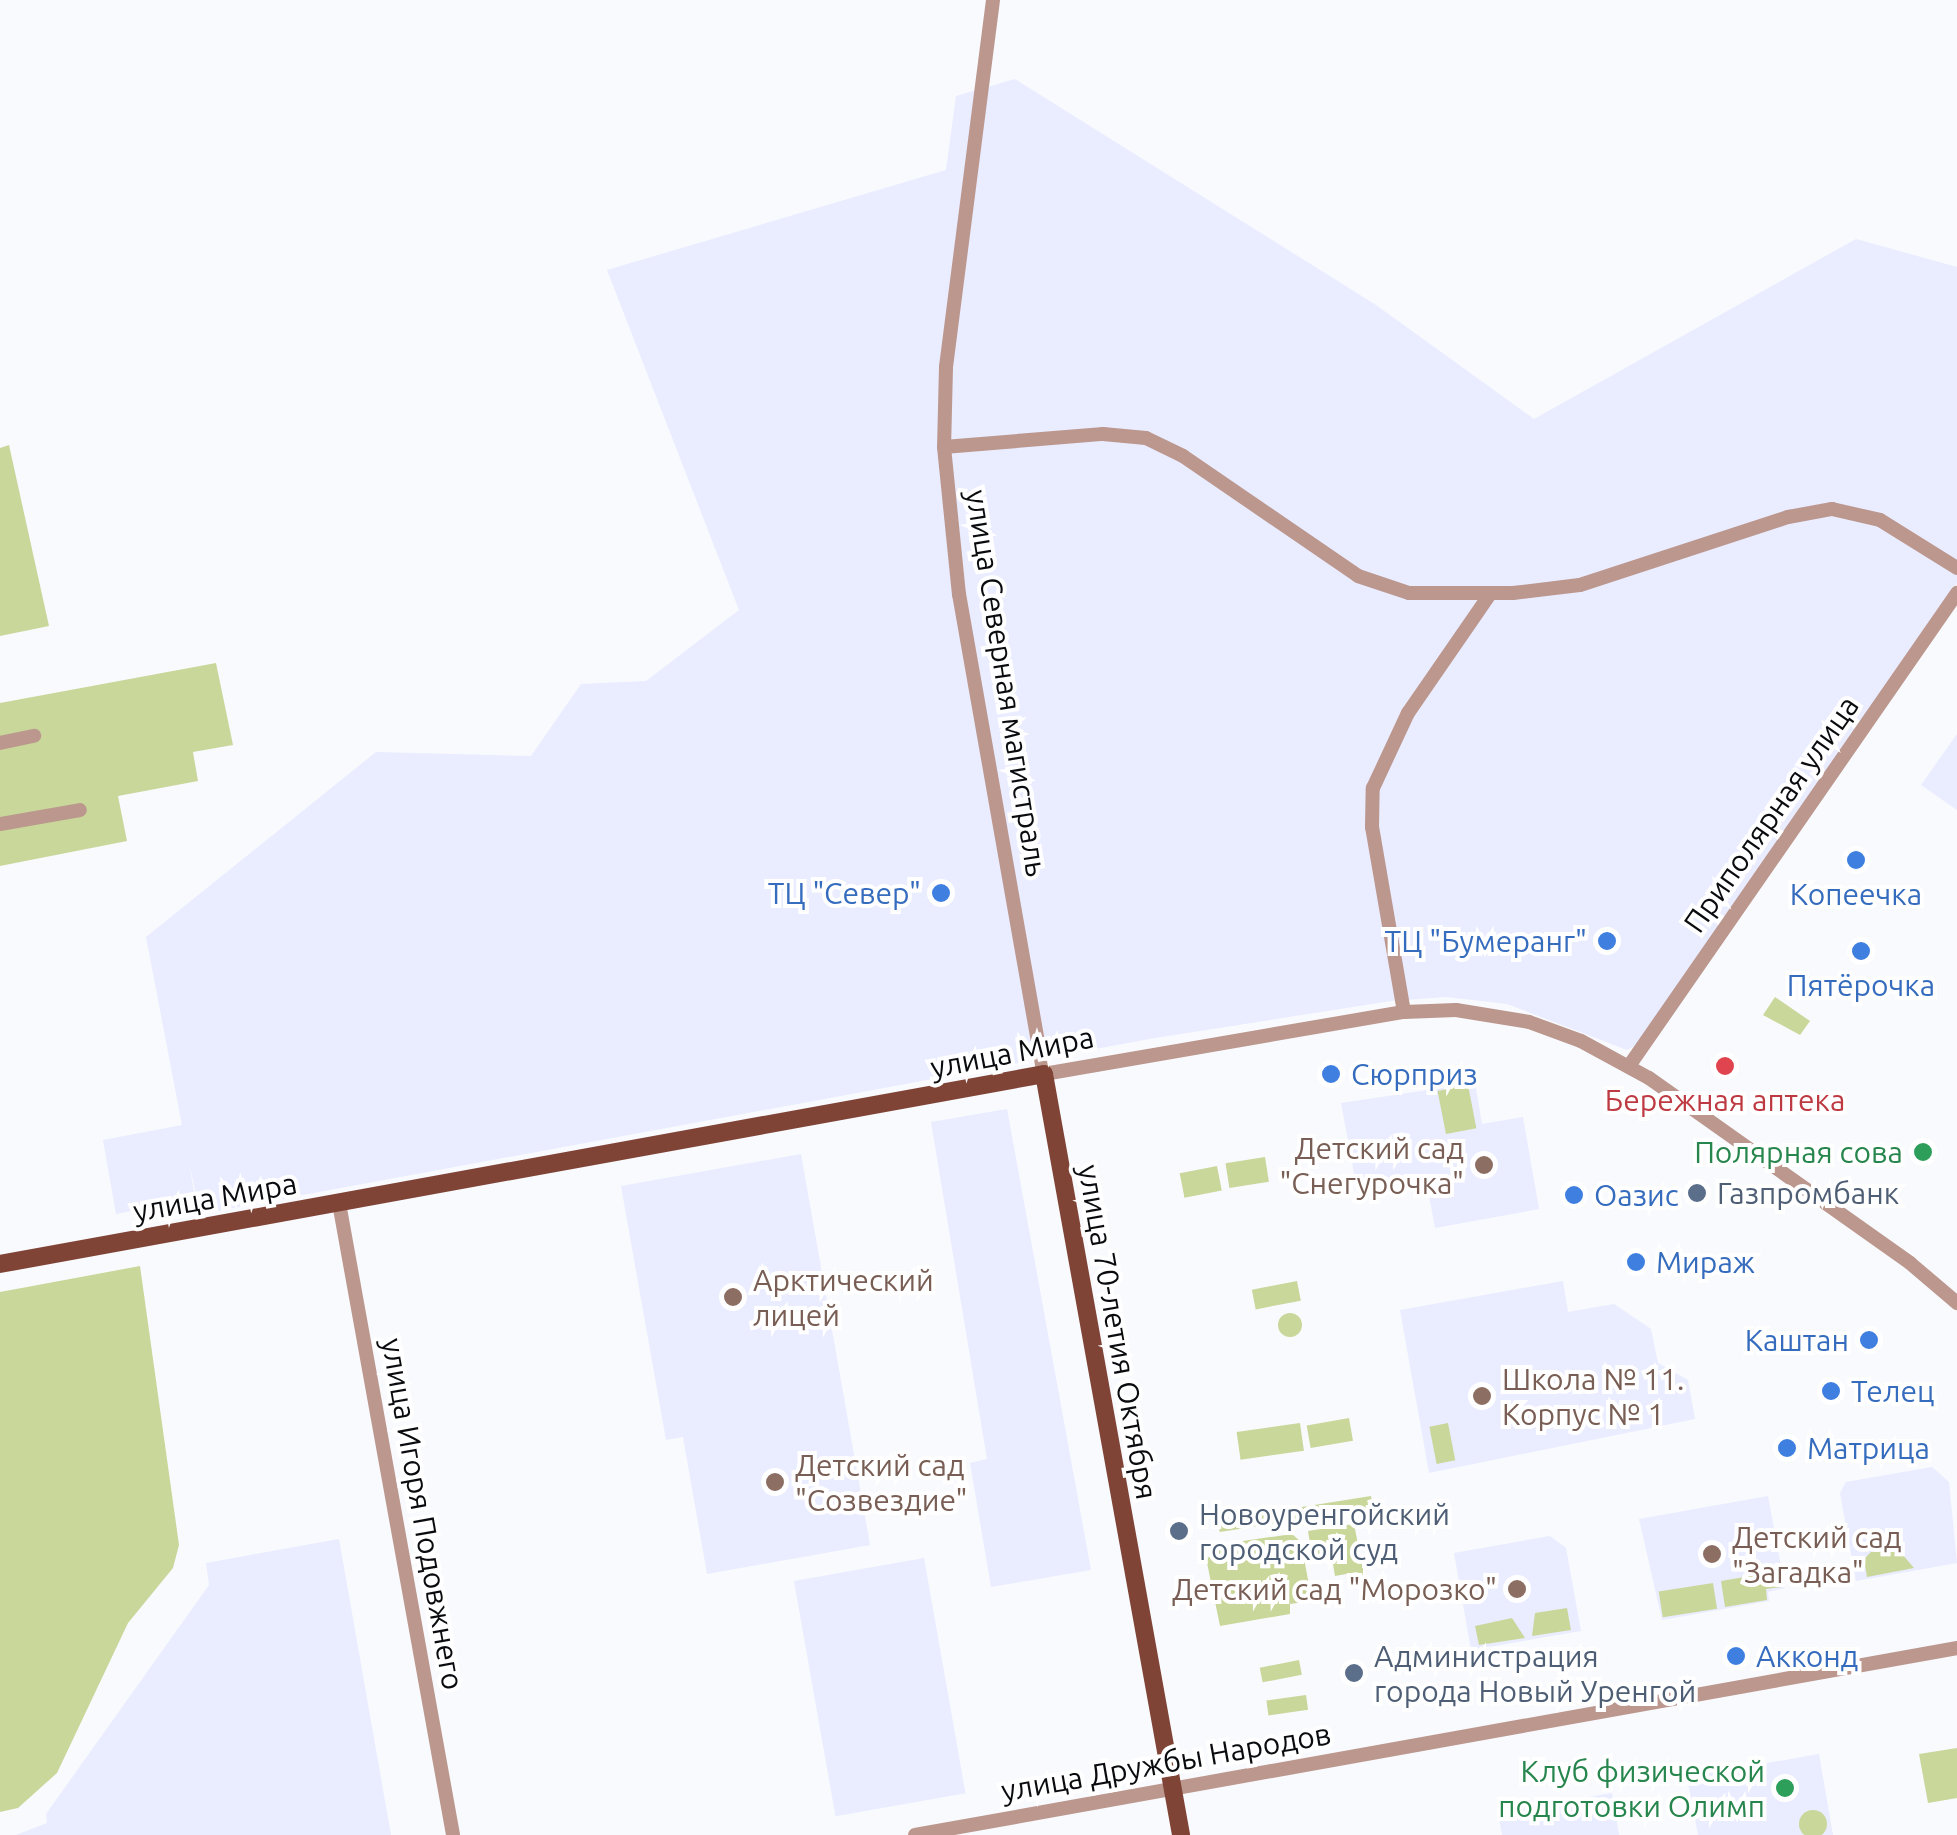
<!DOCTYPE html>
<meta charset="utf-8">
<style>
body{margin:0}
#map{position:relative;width:1957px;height:1835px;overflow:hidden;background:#f9fafe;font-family:Ubuntu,sans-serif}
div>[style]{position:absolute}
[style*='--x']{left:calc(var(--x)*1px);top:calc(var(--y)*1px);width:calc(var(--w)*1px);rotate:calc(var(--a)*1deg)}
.built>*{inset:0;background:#eaecff;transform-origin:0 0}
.green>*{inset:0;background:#c9d79b;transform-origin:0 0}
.round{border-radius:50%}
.minor>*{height:14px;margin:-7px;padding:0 7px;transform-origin:7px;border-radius:7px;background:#bb978e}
.major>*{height:18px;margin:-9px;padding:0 9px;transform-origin:9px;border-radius:9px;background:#804436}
.dots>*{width:28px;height:28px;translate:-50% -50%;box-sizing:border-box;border:5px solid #fff;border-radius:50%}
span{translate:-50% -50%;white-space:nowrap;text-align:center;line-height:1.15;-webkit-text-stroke:8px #fff;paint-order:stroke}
.street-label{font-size:30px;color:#0a0b0e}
.shop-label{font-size:30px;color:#366cbe}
.right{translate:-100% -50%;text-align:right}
.left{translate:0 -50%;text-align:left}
.health-label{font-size:30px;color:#be3a42}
.education-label{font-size:30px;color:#785e54}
.leisure-label{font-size:30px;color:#27864d}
.service-label{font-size:30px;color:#4e5e75}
</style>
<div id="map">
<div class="built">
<div style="clip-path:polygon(1015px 79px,1376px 305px,1534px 419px,1856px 239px,1957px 267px,1957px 583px,1635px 1046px,1627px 1050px,1507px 1004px,1446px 997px,1391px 1001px,1155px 1038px,200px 1214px,189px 1162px,195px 1199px,116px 1214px,103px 1140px,182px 1125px,146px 937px,376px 752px,531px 756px,581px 684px,646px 681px,739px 610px,607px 270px,946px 170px,956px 96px)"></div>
<div style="clip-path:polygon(1957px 734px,1957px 810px,1921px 785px)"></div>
<div style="clip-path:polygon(1475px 1083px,1482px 1124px,1523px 1117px,1539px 1209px,1435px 1228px,1427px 1185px,1400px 1176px,1356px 1184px,1341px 1103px)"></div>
<div style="clip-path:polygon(1007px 1109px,1091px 1570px,991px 1587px,970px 1463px,987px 1459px,931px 1122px)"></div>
<div style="clip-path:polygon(801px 1154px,870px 1545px,707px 1574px,683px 1437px,666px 1440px,621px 1186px)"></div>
<div style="clip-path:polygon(1563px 1281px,1568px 1312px,1614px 1304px,1651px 1329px,1658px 1363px,1688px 1380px,1695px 1419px,1429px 1473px,1400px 1310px)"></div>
<div style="clip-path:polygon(1932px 1467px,1949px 1482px,1957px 1563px,1856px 1581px,1840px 1493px,1846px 1482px)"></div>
<div style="clip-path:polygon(1768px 1496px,1785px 1588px,1768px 1592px,1769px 1601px,1662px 1620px,1639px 1519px)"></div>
<div style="clip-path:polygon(1550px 1536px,1566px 1548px,1581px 1631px,1471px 1650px,1454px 1553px)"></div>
<div style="clip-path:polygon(339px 1539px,391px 1835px,16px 1835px,47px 1823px,46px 1814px,209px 1585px,206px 1563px)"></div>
<div style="left:924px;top:1558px;width:239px;height:132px;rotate:80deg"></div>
<div style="clip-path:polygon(1819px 1754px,1833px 1835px,1698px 1835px,1687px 1777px)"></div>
<div style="clip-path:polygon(1612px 1793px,1619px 1835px,1502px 1835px,1498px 1812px)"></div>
</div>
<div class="green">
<div style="clip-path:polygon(9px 445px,49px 626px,0 636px,0 448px)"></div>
<div style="clip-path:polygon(216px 663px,233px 745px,193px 752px,198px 781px,118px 796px,127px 841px,0 866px,0 703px)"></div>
<div style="clip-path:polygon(1775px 997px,1810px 1021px,1800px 1035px,1763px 1015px)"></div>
<div style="left:1468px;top:1085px;width:44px;height:31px;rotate:79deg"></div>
<div style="left:1265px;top:1157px;width:25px;height:40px;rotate:81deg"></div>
<div style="left:1217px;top:1166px;width:25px;height:38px;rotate:79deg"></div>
<div style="clip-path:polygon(140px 1266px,179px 1545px,173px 1568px,128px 1623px,57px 1773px,18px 1808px,0 1812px,0 1292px)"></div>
<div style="left:1297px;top:1281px;width:20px;height:46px;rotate:79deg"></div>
<div class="round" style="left:1278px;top:1313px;width:24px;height:24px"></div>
<div style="left:1349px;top:1418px;width:23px;height:43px;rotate:80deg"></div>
<div style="left:1300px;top:1423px;width:28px;height:64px;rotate:82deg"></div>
<div style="left:1448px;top:1423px;width:38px;height:19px;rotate:79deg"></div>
<div style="left:1371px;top:1496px;width:12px;height:155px;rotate:81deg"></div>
<div style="clip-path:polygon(1354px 1524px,1365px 1579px,1357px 1572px,1335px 1576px,1332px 1558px,1313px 1562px,1308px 1531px)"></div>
<div style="clip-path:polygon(1292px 1534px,1301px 1542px,1312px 1601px,1290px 1604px,1290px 1614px,1220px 1626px,1206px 1558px,1219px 1554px,1215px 1545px)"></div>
<div style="clip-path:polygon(1897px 1548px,1914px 1568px,1867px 1577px,1864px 1559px,1871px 1552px)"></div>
<div style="clip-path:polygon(1780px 1571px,1782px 1587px,1766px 1589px,1767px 1600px,1725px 1607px,1721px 1581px)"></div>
<div style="left:1713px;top:1583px;width:26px;height:55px;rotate:81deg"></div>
<div style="clip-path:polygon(1567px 1608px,1571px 1630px,1532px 1636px,1535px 1613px)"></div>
<div style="clip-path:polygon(1512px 1618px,1525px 1638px,1479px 1645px,1475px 1626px)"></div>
<div style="left:1299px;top:1660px;width:15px;height:40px;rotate:79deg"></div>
<div style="left:1306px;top:1695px;width:15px;height:40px;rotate:82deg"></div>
<div style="clip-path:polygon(1957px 1748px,1957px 1798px,1928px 1803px,1919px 1754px)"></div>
<div class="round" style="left:1799px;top:1810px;width:28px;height:28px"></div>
</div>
<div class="minor">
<div style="--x:993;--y:0;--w:370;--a:97.3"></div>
<div style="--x:946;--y:367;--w:80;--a:91.4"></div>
<div style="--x:944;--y:447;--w:148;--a:84.2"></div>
<div style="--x:959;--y:594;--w:487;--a:80"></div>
<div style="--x:1044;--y:1074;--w:365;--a:-9.8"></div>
<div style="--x:1404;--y:1012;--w:52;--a:-2.2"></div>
<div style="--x:1456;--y:1010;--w:74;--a:9.3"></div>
<div style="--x:1529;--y:1022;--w:55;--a:20.1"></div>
<div style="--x:1581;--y:1041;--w:77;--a:28.6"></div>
<div style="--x:1649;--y:1078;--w:320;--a:35.3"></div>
<div style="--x:1910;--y:1263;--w:62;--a:40.4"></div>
<div style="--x:944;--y:447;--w:160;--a:-4.7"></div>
<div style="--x:1103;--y:434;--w:43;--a:5.3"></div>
<div style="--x:1146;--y:438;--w:41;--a:25.9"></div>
<div style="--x:1183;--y:456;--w:212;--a:34.4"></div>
<div style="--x:1358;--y:576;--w:54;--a:18.4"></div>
<div style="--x:1409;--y:593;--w:104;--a:0"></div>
<div style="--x:1513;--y:593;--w:67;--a:-6.8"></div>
<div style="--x:1580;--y:585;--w:219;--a:-18.1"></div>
<div style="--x:1788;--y:517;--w:45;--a:-10.3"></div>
<div style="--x:1832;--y:509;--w:49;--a:12.9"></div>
<div style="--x:1880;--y:520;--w:91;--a:31.9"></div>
<div style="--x:0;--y:743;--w:35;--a:-12"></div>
<div style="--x:0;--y:824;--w:81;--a:-9.9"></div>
<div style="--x:1404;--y:1012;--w:188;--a:-99.8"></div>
<div style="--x:1372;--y:827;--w:39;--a:-89"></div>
<div style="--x:1373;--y:788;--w:83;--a:-65"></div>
<div style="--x:1408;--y:713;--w:145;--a:-55.4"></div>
<div style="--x:1629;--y:1066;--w:576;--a:-55.26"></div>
<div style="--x:339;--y:1203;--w:642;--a:79.77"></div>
<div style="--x:915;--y:1835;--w:1059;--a:-10.17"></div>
</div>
<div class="major">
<div style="--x:0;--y:1264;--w:1061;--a:-10.31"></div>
<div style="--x:1044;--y:1074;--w:773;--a:79.79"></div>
</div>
<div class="dots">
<div style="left:1856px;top:860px;background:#3f7fe0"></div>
<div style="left:941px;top:893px;background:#3f7fe0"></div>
<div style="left:1607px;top:941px;background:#3f7fe0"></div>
<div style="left:1861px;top:951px;background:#3f7fe0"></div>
<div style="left:1725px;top:1066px;background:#e0444e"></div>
<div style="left:1331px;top:1074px;background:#3f7fe0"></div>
<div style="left:1923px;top:1152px;background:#2e9e5b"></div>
<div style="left:1484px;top:1165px;background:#8d6e63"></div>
<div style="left:1697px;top:1193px;background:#5c6f8a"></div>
<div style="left:1574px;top:1195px;background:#3f7fe0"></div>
<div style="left:1636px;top:1262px;background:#3f7fe0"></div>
<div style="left:733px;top:1297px;background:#8d6e63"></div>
<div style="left:1869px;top:1340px;background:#3f7fe0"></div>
<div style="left:1831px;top:1391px;background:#3f7fe0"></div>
<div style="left:1482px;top:1396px;background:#8d6e63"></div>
<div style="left:1787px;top:1448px;background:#3f7fe0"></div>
<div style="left:775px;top:1482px;background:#8d6e63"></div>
<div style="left:1179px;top:1531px;background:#5c6f8a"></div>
<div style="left:1712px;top:1554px;background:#8d6e63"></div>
<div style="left:1517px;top:1589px;background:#8d6e63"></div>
<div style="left:1736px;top:1656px;background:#3f7fe0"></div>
<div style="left:1354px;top:1673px;background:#5c6f8a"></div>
<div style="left:1785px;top:1788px;background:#2e9e5b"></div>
</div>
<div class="street-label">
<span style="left:1007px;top:683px;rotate:81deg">улица Северная магистраль</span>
<span style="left:1771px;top:814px;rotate:-55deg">Приполярная улица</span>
<span style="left:1012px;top:1052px;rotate:-11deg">улица Мира</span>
<span style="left:215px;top:1197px;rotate:-10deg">улица Мира</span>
<span style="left:1118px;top:1332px;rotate:80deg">улица 70-летия Октября</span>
<span style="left:423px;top:1514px;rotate:80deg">улица Игоря Подовжнего</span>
<span style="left:1166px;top:1762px;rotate:-10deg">улица Дружбы Народов</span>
</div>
<div class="shop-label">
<span class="right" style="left:921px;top:893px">ТЦ "Север"</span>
<span style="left:1856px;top:894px">Копеечка</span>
<span class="right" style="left:1587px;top:941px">ТЦ "Бумеранг"</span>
<span style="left:1861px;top:985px">Пятёрочка</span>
<span class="left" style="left:1351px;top:1074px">Сюрприз</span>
<span class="left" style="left:1594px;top:1195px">Оазис</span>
<span class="left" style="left:1656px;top:1262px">Мираж</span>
<span class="right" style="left:1849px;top:1340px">Каштан</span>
<span class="left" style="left:1851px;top:1391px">Телец</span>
<span class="left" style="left:1807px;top:1448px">Матрица</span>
<span class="left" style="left:1756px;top:1656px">Акконд</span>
</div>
<div class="health-label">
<span style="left:1725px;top:1100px">Бережная аптека</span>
</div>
<div class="education-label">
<span class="right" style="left:1464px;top:1165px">Детский сад<br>"Снегурочка"</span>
<span class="left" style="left:753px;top:1297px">Арктический<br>лицей</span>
<span class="left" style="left:1502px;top:1396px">Школа № 11.<br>Корпус № 1</span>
<span class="left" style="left:795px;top:1482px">Детский сад<br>"Созвездие"</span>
<span class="left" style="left:1732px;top:1554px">Детский сад<br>"Загадка"</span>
<span class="right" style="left:1497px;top:1589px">Детский сад "Морозко"</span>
</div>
<div class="leisure-label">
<span class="right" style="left:1903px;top:1152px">Полярная сова</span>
<span class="right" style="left:1765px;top:1788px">Клуб физической<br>подготовки Олимп</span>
</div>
<div class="service-label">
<span class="left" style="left:1717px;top:1193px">Газпромбанк</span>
<span class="left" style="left:1199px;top:1531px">Новоуренгойский<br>городской суд</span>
<span class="left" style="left:1374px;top:1673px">Администрация<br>города Новый Уренгой</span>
</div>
</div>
